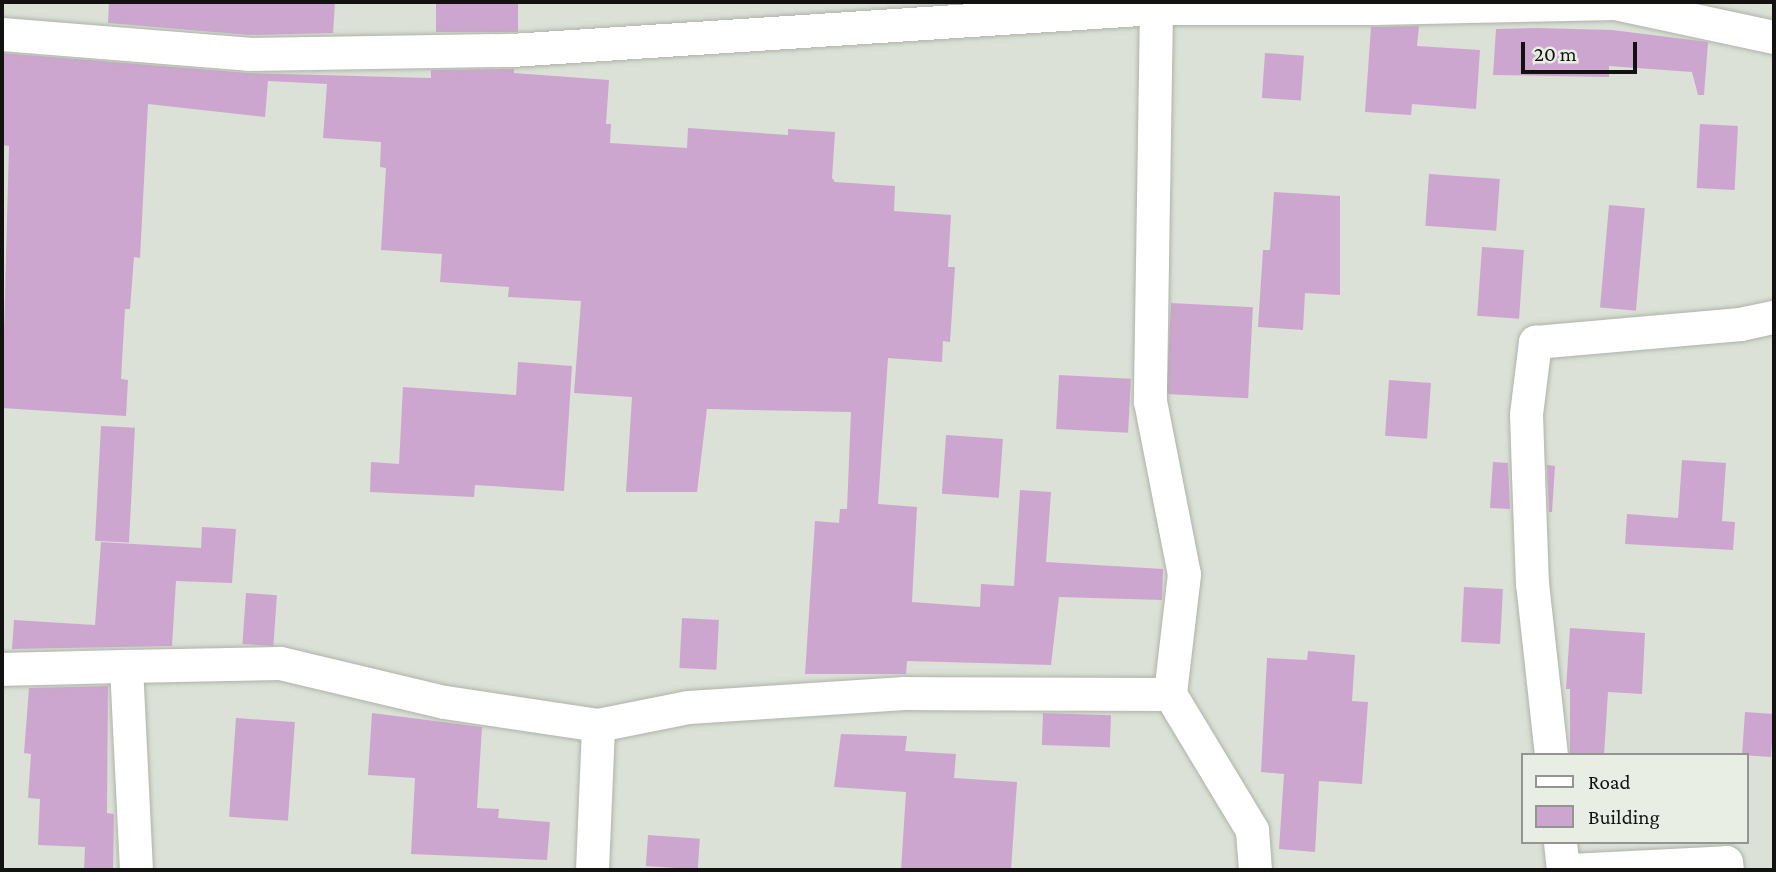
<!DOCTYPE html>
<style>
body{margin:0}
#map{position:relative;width:1776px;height:872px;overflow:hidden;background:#dbe1d6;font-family:"Crimson Pro",serif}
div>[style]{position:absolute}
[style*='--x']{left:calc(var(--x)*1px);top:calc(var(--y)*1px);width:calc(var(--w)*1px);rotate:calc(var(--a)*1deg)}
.building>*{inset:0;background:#cda6cf;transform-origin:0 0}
.roads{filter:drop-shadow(0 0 2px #aeb3a9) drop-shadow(0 0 2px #aeb3a9)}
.minor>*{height:33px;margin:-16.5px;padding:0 16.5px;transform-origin:16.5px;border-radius:16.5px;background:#fff}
span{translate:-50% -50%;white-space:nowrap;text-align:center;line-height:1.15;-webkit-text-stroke:5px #e8eee3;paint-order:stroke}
.frame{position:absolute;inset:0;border:4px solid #121310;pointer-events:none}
.legend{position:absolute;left:1521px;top:753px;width:228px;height:91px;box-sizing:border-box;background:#e8eee3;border:2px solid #92968f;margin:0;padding:9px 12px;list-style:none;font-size:21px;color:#121310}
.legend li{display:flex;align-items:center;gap:14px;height:35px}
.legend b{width:35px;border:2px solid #92968f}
.scale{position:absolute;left:1521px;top:42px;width:116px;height:32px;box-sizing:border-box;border:4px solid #121310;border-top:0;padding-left:9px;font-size:21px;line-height:24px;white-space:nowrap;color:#121310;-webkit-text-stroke:5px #e8eee3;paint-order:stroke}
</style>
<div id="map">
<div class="building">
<div style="clip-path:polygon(109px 2px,335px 2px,333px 33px,249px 35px,108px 23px)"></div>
<div style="left:436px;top:2px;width:82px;height:30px"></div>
<div style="clip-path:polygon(1419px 26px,1417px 46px,1480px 50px,1476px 109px,1412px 104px,1411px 115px,1365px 112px,1371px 27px)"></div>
<div style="clip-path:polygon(1536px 28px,1612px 30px,1708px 42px,1704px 95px,1698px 95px,1692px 72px,1609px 66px,1609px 77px,1493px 75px,1496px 29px)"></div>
<div style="clip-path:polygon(2px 53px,248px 73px,431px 78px,431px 70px,514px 69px,514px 73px,609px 80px,606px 124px,611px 124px,610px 143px,687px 148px,688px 128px,788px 135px,788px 129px,835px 132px,832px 178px,835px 182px,895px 186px,894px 211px,951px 215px,948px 267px,955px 267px,950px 342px,943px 341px,942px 362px,888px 358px,878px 504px,917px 507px,912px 602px,980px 607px,981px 584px,1014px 586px,1020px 490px,1051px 492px,1046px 562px,1163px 569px,1162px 600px,1059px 597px,1051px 665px,907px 661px,906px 674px,805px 674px,815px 521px,839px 523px,840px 509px,847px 509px,851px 412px,707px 409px,697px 492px,626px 492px,632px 397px,574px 393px,581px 301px,508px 297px,509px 287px,440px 282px,442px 254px,381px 250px,386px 168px,380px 167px,381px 142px,323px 138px,327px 84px,268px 81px,265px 117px,148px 104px,140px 258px,134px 257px,130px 309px,125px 309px,121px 379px,128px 380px,126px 416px,2px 408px,9px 146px,2px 145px)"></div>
<div style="left:1265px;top:53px;width:39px;height:45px;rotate:4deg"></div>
<div style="left:1700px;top:124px;width:38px;height:64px;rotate:3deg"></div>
<div style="left:1429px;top:174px;width:71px;height:52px;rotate:4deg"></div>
<div style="clip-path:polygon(1274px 192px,1340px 196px,1340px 295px,1305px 293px,1303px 330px,1258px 327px,1263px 250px,1270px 250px)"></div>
<div style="left:1609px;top:205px;width:36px;height:103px;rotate:5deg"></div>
<div style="left:1482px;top:247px;width:42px;height:69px;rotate:4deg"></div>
<div style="left:1171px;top:303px;width:82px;height:91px;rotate:3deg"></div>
<div style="clip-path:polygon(518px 362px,572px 366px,564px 491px,475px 485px,474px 497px,370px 492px,371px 462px,399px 464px,403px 387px,516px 395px)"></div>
<div style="left:1059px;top:375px;width:72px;height:54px;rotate:3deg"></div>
<div style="left:1389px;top:380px;width:42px;height:56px;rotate:4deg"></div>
<div style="left:101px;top:426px;width:34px;height:115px;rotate:3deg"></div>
<div style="left:946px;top:435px;width:57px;height:59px;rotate:4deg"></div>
<div style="clip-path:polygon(1682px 460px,1726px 463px,1722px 521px,1735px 522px,1733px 550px,1625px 544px,1627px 514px,1678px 518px)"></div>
<div style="clip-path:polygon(1493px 462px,1508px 463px,1510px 509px,1490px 508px)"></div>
<div style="clip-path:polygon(1547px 465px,1555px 466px,1552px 512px,1549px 512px)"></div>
<div style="clip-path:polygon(202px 527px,236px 529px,232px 583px,176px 581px,172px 646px,12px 649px,14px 620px,95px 625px,101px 542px,201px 548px)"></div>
<div style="left:1464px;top:587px;width:39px;height:55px;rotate:3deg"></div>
<div style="left:246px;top:593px;width:31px;height:51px;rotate:4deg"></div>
<div style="left:682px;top:618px;width:37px;height:50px;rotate:3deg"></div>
<div style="clip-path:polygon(1570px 628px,1645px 633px,1642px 694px,1608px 692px,1604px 755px,1570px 754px,1570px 689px,1566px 689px)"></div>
<div style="clip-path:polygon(1308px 651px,1355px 655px,1352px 701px,1368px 702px,1362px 784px,1319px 781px,1315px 852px,1279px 849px,1284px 774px,1261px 772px,1267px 658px,1307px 660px)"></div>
<div style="clip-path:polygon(108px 686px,107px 813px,114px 814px,113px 870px,84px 870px,85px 847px,38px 845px,40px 799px,28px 798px,31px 754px,24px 753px,29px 688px)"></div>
<div style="left:1745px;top:712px;width:29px;height:43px;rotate:4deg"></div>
<div style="clip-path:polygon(372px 713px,482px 727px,477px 808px,499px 809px,498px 818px,550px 822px,547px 860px,411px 854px,415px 778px,368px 775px)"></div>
<div style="left:1043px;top:713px;width:68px;height:32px;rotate:2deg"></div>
<div style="left:236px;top:718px;width:59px;height:99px;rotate:4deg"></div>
<div style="clip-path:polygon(841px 734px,907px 736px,905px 751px,956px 754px,954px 778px,1017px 782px,1011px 870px,901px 870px,906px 792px,834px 787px)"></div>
<div style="left:648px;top:835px;width:52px;height:31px;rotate:4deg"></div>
</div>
<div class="roads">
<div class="minor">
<div style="--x:1156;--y:8;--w:217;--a:0"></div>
<div style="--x:1373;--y:8;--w:6;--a:-90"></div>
<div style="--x:1373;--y:8;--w:242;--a:-1.2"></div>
<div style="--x:1615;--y:3;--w:163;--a:12.1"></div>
<div style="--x:2;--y:34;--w:247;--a:4.6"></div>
<div style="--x:248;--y:54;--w:263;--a:-0.9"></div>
<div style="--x:511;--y:50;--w:646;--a:-3.73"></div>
<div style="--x:1156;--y:8;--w:393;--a:90.9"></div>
<div style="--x:1150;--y:401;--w:176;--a:78.9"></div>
<div style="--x:1184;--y:574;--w:121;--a:96.7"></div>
<div style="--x:1170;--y:694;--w:266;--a:-179.8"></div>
<div style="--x:904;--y:693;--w:216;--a:176.3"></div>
<div style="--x:688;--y:707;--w:92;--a:168.7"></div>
<div style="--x:598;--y:725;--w:156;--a:-171.5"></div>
<div style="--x:444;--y:702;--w:169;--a:-166.6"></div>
<div style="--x:280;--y:663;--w:154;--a:178.9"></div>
<div style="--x:126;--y:666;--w:204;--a:87.2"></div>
<div style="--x:2;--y:669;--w:124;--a:-1.4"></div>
<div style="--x:1170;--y:694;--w:159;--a:58.9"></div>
<div style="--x:1252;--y:830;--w:40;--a:85.7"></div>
<div style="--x:1551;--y:755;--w:172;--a:-96.3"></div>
<div style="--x:1532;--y:584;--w:110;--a:-92.1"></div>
<div style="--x:1528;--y:474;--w:60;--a:-91.9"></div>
<div style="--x:1526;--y:414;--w:73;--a:-82.9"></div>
<div style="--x:1535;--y:342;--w:206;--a:-5"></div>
<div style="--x:1740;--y:324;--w:35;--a:-12"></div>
<div style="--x:1560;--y:842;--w:28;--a:84"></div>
<div style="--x:592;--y:870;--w:145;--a:-87.6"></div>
<div style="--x:1570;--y:870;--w:156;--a:-2.9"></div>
<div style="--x:1726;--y:862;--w:8;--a:83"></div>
</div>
</div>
<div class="frame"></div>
<ul class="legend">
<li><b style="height:9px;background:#fff"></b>Road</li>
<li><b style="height:19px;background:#cda6cf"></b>Building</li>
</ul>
<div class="scale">20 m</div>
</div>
